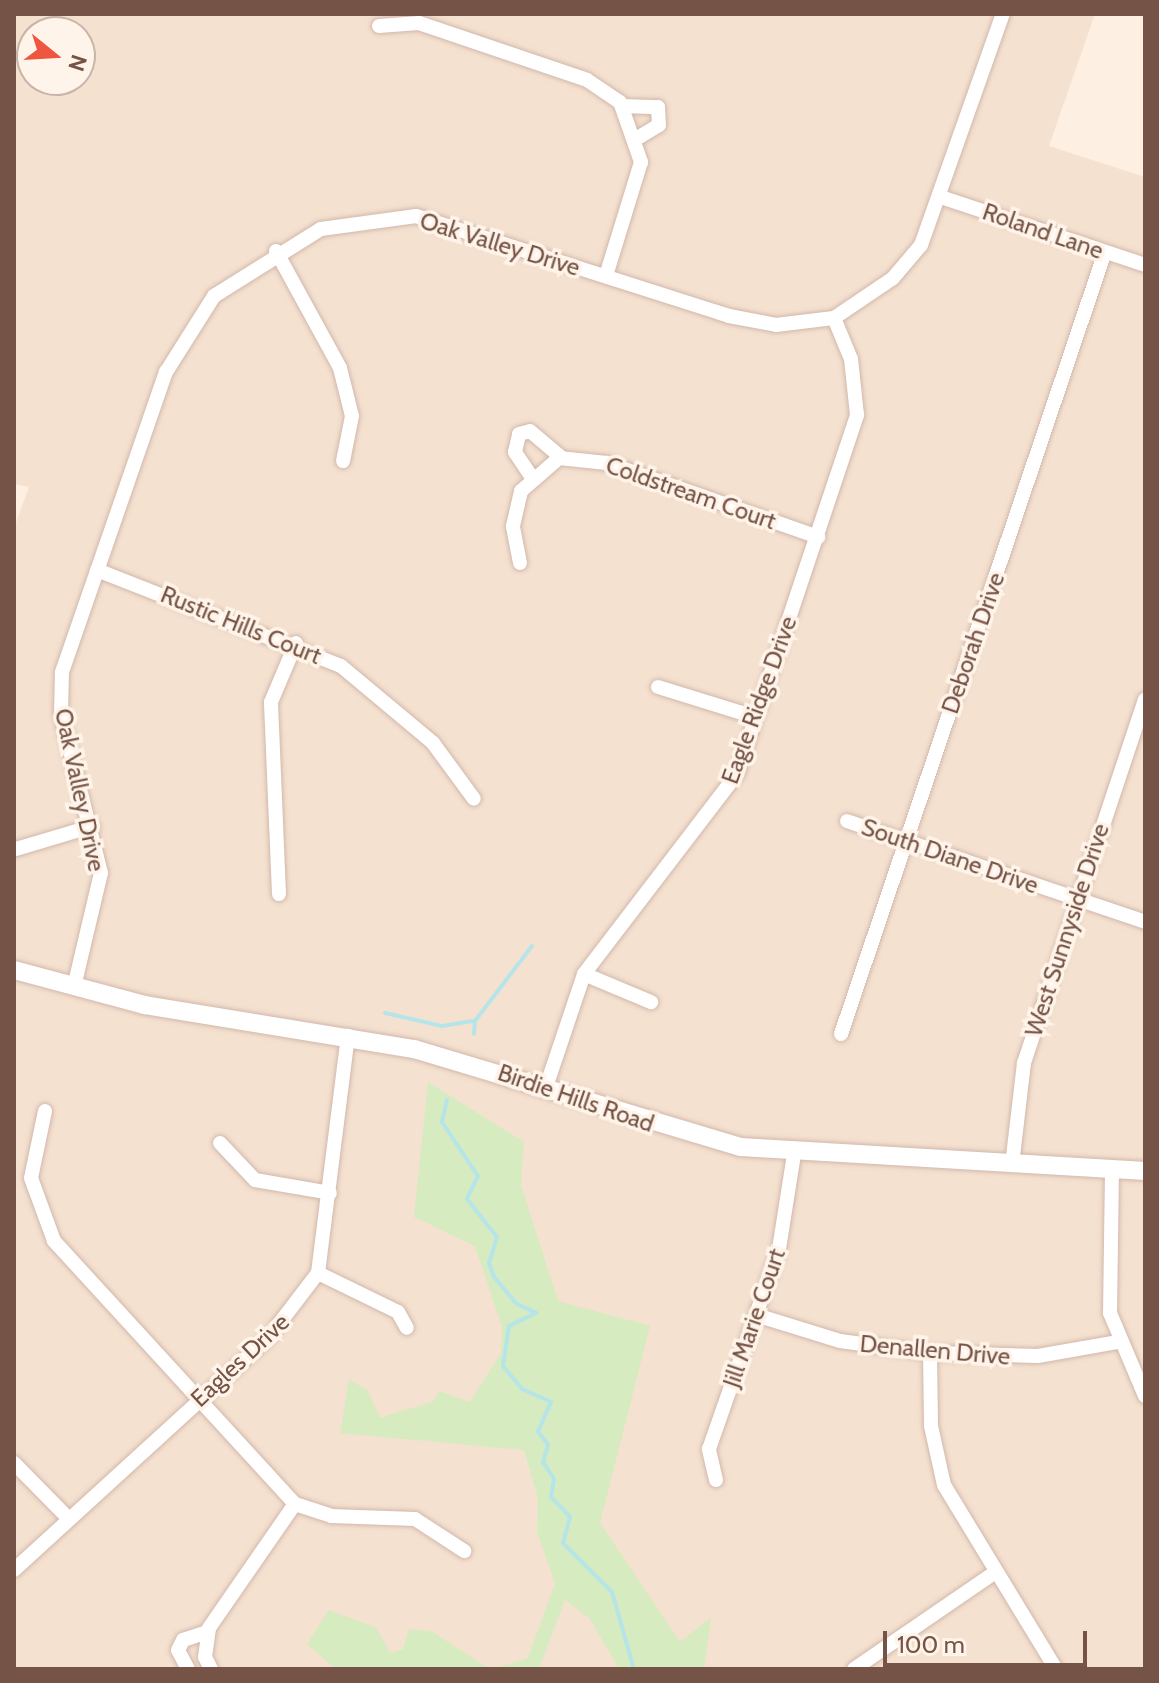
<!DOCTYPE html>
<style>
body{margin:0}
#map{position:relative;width:1159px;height:1683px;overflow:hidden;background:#fdf0e2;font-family:Cabin,sans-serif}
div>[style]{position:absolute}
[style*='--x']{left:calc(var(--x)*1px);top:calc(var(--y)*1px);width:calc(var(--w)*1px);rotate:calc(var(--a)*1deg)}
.residential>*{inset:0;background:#f5e1d0}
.green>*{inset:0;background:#d6ebc0}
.stream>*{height:4px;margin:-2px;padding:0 2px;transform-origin:2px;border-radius:2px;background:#b5e5e8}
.roads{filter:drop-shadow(0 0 2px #d1b8ab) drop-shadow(0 0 2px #d1b8ab)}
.street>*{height:14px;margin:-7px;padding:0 7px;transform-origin:7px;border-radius:7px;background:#fff}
.secondary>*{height:18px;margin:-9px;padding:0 9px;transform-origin:9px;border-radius:9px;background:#fff}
span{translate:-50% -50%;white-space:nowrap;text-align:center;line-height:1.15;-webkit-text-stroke:7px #fff4e9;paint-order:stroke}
.street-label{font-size:24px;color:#765347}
.frame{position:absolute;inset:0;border:16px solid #765347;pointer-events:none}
.north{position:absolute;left:16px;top:16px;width:80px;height:80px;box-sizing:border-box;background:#fff4e9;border:2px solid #c8b4a8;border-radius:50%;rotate:108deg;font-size:22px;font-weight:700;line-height:32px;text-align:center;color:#765347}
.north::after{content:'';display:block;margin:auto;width:28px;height:36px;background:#ee5640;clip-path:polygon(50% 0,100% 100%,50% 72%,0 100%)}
.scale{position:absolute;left:883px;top:1631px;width:204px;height:36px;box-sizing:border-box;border:4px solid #765347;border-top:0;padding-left:10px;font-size:24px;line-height:28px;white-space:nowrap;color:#765347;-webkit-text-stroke:6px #fff4e9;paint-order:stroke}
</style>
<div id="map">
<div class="residential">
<div style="clip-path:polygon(evenodd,14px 14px,1095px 14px,1049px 146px,1145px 177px,1145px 1669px,14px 1669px,14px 528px,29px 487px,14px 484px,14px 14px,32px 32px,80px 32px,80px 80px,32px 80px,32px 32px)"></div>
</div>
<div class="green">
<div style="clip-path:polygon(428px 1082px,524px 1142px,521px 1185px,558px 1301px,650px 1326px,600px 1523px,680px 1642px,711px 1617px,704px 1669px,619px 1669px,590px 1619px,565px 1600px,539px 1669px,492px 1669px,528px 1658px,555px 1583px,537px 1532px,538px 1498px,524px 1450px,340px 1433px,349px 1379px,368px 1391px,380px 1418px,434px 1401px,439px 1391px,470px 1402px,501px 1353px,502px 1327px,475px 1246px,414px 1217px)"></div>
<div style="clip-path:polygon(329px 1610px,377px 1628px,390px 1653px,403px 1649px,409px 1629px,431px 1631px,490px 1669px,336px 1669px,307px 1644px)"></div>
</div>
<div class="stream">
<div style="--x:385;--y:1013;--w:58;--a:12.8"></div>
<div style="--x:442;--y:1026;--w:33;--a:-9"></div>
<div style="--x:475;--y:1021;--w:94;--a:-52.8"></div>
<div style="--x:474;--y:1034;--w:13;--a:-86"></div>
<div style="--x:447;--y:1100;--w:23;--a:103"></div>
<div style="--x:442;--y:1122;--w:65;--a:56.3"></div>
<div style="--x:478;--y:1176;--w:25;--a:116"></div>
<div style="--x:467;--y:1199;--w:48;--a:51.7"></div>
<div style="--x:497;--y:1237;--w:27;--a:107"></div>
<div style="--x:489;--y:1263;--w:15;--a:70"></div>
<div style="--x:494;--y:1277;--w:35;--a:50"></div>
<div style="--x:517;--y:1304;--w:21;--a:25"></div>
<div style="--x:536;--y:1313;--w:30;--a:154"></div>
<div style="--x:509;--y:1326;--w:40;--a:98.5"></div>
<div style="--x:503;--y:1366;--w:30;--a:50"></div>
<div style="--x:522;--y:1389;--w:32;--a:24"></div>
<div style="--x:551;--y:1402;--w:32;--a:114"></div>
<div style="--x:538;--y:1431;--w:17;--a:54"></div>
<div style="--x:548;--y:1445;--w:18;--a:106"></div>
<div style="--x:543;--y:1462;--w:20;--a:57"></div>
<div style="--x:554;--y:1479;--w:18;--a:99"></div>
<div style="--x:551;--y:1497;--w:28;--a:46"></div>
<div style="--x:570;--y:1517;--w:27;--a:105"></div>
<div style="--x:563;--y:1543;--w:69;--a:45"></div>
<div style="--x:612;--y:1592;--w:80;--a:74.1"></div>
</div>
<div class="roads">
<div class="street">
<div style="--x:379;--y:26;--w:40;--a:-4.3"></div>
<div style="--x:419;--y:23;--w:177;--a:18.7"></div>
<div style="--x:587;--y:80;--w:40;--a:34"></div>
<div style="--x:620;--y:102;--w:64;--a:70.7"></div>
<div style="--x:641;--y:162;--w:119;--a:107.1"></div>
<div style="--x:622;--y:106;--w:36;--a:2"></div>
<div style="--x:658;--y:107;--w:18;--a:87"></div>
<div style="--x:659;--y:125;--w:26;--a:149"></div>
<div style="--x:941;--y:197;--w:215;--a:18.4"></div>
<div style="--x:276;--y:251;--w:133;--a:61.3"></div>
<div style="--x:340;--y:368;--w:49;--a:76"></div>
<div style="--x:352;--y:416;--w:46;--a:101.3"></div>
<div style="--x:531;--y:476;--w:29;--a:-124"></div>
<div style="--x:515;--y:452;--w:18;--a:-77"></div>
<div style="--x:519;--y:434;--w:11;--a:-15"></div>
<div style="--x:530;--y:431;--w:42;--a:40.2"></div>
<div style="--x:520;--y:563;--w:38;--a:-101"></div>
<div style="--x:513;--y:526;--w:36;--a:-77"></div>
<div style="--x:521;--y:491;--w:50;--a:-41"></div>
<div style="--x:559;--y:458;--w:48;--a:5.9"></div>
<div style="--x:607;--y:463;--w:224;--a:19.3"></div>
<div style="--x:97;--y:570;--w:262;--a:21.5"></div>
<div style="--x:341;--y:666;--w:120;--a:39.9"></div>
<div style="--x:433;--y:743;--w:69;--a:53.8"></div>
<div style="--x:658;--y:687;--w:102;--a:17.2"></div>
<div style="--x:847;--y:821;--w:315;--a:18.7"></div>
<div style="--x:16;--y:849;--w:80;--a:-16.6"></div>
<div style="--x:279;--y:894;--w:192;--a:-92.4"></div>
<div style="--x:271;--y:702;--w:64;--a:-67"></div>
<div style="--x:584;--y:974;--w:73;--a:22.7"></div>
<div style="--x:74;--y:987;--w:117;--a:-76.7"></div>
<div style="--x:101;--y:873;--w:163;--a:-104.2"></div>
<div style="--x:61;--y:715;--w:43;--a:-88.7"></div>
<div style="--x:62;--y:672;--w:318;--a:-70.9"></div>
<div style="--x:166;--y:372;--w:90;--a:-57.7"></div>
<div style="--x:214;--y:296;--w:126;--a:-32.1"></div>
<div style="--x:321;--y:229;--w:96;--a:-7.8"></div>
<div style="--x:416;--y:216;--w:329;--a:17.7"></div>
<div style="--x:729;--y:316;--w:48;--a:10.8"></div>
<div style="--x:776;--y:325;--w:58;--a:-6.9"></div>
<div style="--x:834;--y:318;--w:71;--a:-34.1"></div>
<div style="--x:893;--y:278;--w:43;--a:-49.7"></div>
<div style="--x:921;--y:245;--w:245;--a:-70.5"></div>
<div style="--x:841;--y:1034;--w:825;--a:-71.35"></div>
<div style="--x:545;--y:1090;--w:122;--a:-71.4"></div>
<div style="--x:584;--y:974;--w:252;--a:-52.6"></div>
<div style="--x:737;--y:774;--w:379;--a:-71.5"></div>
<div style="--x:857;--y:415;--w:56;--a:-96.1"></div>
<div style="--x:851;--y:359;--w:44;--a:-112.5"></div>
<div style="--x:45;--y:1111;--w:68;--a:101.8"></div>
<div style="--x:31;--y:1178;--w:67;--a:69.9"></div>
<div style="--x:54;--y:1241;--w:357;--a:47.5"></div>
<div style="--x:295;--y:1504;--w:38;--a:18"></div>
<div style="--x:331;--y:1516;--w:84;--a:2"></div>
<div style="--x:415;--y:1519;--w:59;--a:33.1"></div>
<div style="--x:220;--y:1143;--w:51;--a:46.6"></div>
<div style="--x:255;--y:1180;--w:76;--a:9.8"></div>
<div style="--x:1012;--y:1165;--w:103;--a:-83.3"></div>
<div style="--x:1024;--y:1063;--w:383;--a:-71.6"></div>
<div style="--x:1112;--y:1170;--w:143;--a:90.8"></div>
<div style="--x:1110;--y:1313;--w:90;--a:67.1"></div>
<div style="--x:318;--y:1273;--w:89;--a:26"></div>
<div style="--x:398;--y:1312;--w:18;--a:61"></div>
<div style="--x:756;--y:1315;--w:88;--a:17.2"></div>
<div style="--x:840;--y:1341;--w:91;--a:7.6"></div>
<div style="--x:930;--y:1353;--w:108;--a:1.6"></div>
<div style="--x:1038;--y:1356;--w:80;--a:-10"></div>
<div style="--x:930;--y:1353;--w:73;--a:89.2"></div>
<div style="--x:931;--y:1426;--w:60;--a:77.6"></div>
<div style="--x:944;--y:1485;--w:215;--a:58.7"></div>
<div style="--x:14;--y:1463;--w:78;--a:45.5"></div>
<div style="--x:716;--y:1480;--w:32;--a:-103"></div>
<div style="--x:709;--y:1449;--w:212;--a:-70.7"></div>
<div style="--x:779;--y:1249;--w:96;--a:-81"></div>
<div style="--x:14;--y:1570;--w:345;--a:-42.4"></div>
<div style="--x:269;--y:1337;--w:81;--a:-52.6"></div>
<div style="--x:318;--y:1273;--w:239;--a:-82.8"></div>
<div style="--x:188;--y:1669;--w:21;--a:-118"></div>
<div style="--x:178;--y:1650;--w:11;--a:-63"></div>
<div style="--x:183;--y:1640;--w:25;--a:-18"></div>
<div style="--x:211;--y:1669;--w:13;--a:-117"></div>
<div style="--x:205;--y:1657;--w:29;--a:-82"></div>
<div style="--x:209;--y:1628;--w:151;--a:-55.3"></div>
<div style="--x:854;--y:1669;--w:168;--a:-34.4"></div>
</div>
<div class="secondary">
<div style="--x:14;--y:970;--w:136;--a:15"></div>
<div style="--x:145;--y:1005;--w:273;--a:9.3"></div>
<div style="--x:414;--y:1049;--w:341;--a:16.7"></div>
<div style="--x:741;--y:1147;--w:405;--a:3.4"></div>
</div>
</div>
<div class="street-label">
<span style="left:1043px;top:231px;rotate:19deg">Roland Lane</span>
<span style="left:500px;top:244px;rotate:17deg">Oak Valley Drive</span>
<span style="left:691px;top:493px;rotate:19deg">Coldstream Court</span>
<span style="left:241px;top:625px;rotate:22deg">Rustic Hills Court</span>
<span style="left:973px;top:643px;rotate:-71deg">Deborah Drive</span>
<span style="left:759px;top:700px;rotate:-70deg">Eagle Ridge Drive</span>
<span style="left:80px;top:790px;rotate:78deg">Oak Valley Drive</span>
<span style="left:950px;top:856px;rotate:19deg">South Diane Drive</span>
<span style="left:1067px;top:930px;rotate:-72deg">West Sunnyside Drive</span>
<span style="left:576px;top:1098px;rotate:19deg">Birdie Hills Road</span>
<span style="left:754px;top:1318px;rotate:-71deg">Jill Marie Court</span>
<span style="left:935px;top:1350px;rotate:5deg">Denallen Drive</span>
<span style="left:240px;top:1360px;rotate:-43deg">Eagles Drive</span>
</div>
<div class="frame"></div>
<div class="north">N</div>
<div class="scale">100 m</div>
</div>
